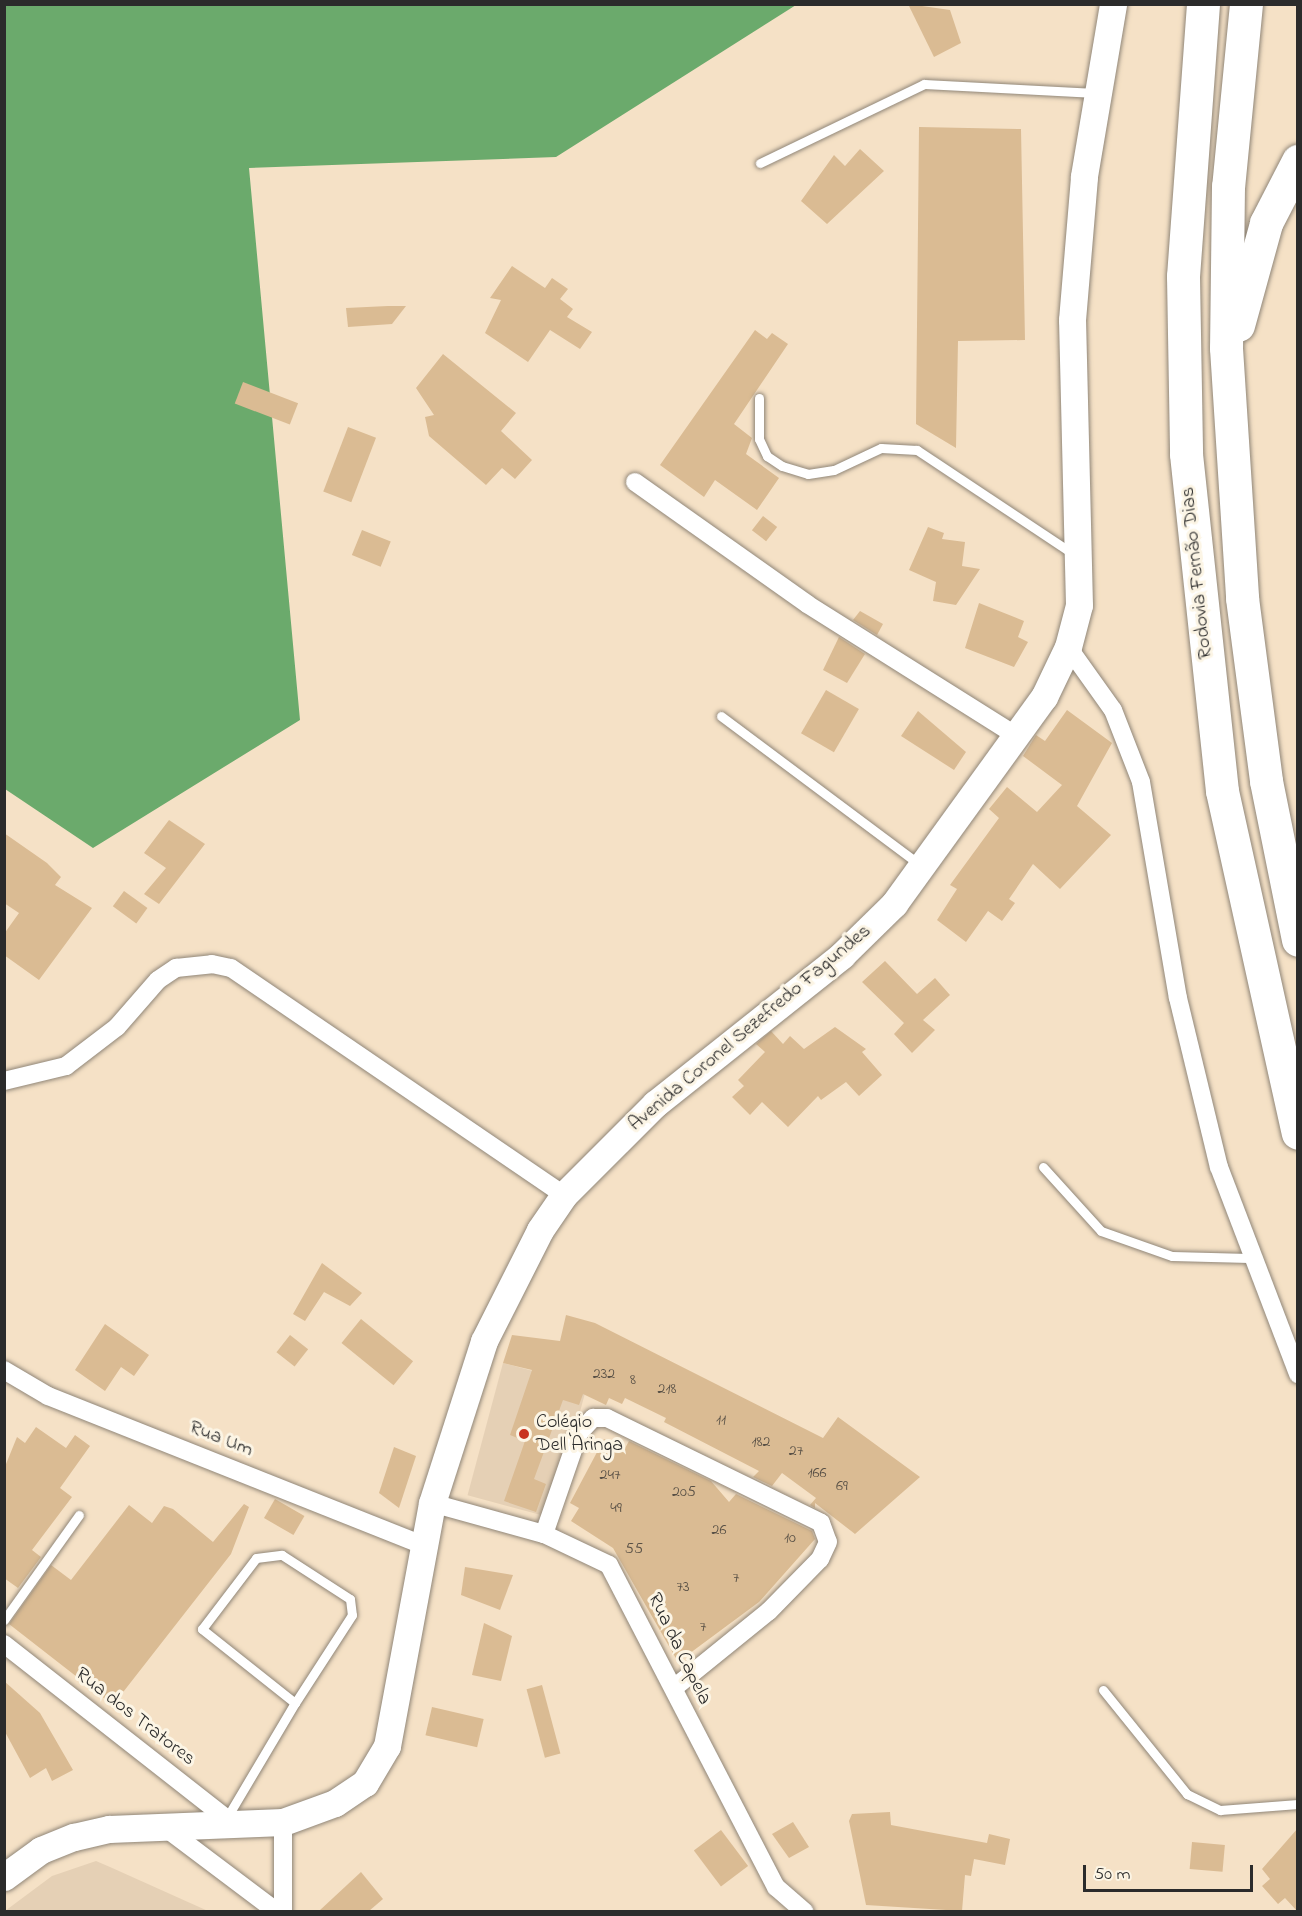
<!DOCTYPE html>
<meta charset="utf-8">
<style>
body{margin:0}
#map{position:relative;width:1302px;height:1916px;overflow:hidden;background:#f5e1c6;font-family:"Indie Flower",sans-serif}
div>[style]{position:absolute}
[style*='--x']{left:calc(var(--x)*1px);top:calc(var(--y)*1px);width:calc(var(--w)*1px);rotate:calc(var(--a)*1deg)}
.built>*{inset:0;background:#e5d0b5;transform-origin:0 0}
.forest>*{inset:0;background:#6baa6c}
.building>*{inset:0;background:#dabb93;transform-origin:0 0}
.roads{filter:drop-shadow(0 0 2px #908678) drop-shadow(0 0 2px #908678)}
.lane>*{height:9px;margin:-4.5px;padding:0 4.5px;transform-origin:4.5px;border-radius:4.5px;background:#fff}
.street>*{height:18px;margin:-9px;padding:0 9px;transform-origin:9px;border-radius:9px;background:#fff}
.secondary>*{height:27px;margin:-13.5px;padding:0 13.5px;transform-origin:13.5px;border-radius:13.5px;background:#fff}
.highway>*{height:33px;margin:-16.5px;padding:0 16.5px;transform-origin:16.5px;border-radius:16.5px;background:#fff}
.dots>*{width:16px;height:16px;translate:-50% -50%;box-sizing:border-box;border:3px solid #fcf5e5;border-radius:50%}
span{translate:-50% -50%;white-space:nowrap;text-align:center;line-height:1.15;-webkit-text-stroke:6px #fcf5e5;paint-order:stroke}
.number-label{font-size:16px;color:#574f45}
.number-label span{-webkit-text-stroke-width:0}
.street-label{font-size:20px;color:#2b2b2b}
.poi-label{font-size:20px;color:#2b2b2b}
.left{translate:0 -50%;text-align:left}
.frame{position:absolute;inset:0;border:6px solid #2b2b2b;pointer-events:none}
.scale{position:absolute;left:1083px;top:1865px;width:170px;height:27px;box-sizing:border-box;border:3px solid #2b2b2b;border-top:0;padding-left:8px;font-size:18px;line-height:21px;white-space:nowrap;color:#2b2b2b;-webkit-text-stroke:4px #fcf5e5;paint-order:stroke}
</style>
<div id="map">
<div class="built">
<div style="left:503px;top:1363px;width:87px;height:137px;rotate:15deg"></div>
<div style="clip-path:polygon(96px 1861px,110px 1867px,208px 1911px,5px 1911px,52px 1876px)"></div>
</div>
<div class="forest">
<div style="clip-path:polygon(4px 5px,796px 5px,556px 157px,249px 168px,300px 720px,93px 848px,5px 789px)"></div>
</div>
<div class="building">
<div style="clip-path:polygon(908px 4px,950px 10px,961px 43px,934px 57px)"></div>
<div style="clip-path:polygon(919px 127px,1021px 129px,1025px 340px,958px 341px,956px 448px,916px 424px)"></div>
<div style="clip-path:polygon(860px 149px,884px 171px,827px 224px,801px 201px,834px 155px,845px 166px)"></div>
<div style="clip-path:polygon(512px 266px,545px 288px,552px 278px,568px 289px,560px 299px,573px 309px,567px 317px,592px 332px,580px 349px,550px 330px,528px 362px,485px 333px,501px 300px,490px 298px)"></div>
<div style="clip-path:polygon(388px 306px,406px 306px,392px 324px,348px 327px,346px 308px)"></div>
<div style="clip-path:polygon(755px 330px,767px 339px,772px 333px,788px 344px,734px 424px,752px 438px,746px 454px,779px 478px,757px 510px,715px 480px,704px 497px,660px 465px)"></div>
<div style="clip-path:polygon(443px 354px,516px 413px,501px 431px,532px 460px,515px 479px,502px 468px,486px 485px,429px 436px,425px 417px,434px 415px,416px 388px)"></div>
<div style="left:243px;top:382px;width:59px;height:23px;rotate:21deg"></div>
<div style="left:348px;top:427px;width:30px;height:69px;rotate:21deg"></div>
<div style="left:763px;top:516px;width:18px;height:18px;rotate:38deg"></div>
<div style="clip-path:polygon(928px 527px,944px 533px,942px 539px,965px 542px,962px 566px,980px 569px,956px 605px,933px 601px,936px 582px,909px 570px)"></div>
<div style="left:362px;top:530px;width:31px;height:27px;rotate:22deg"></div>
<div style="clip-path:polygon(979px 603px,1024px 621px,1018px 637px,1028px 642px,1014px 667px,965px 648px)"></div>
<div style="clip-path:polygon(860px 611px,883px 624px,877px 635px,853px 620px)"></div>
<div style="clip-path:polygon(839px 637px,865px 654px,847px 683px,823px 670px)"></div>
<div style="left:826px;top:690px;width:38px;height:50px;rotate:30deg"></div>
<div style="clip-path:polygon(1067px 710px,1112px 743px,1077px 806px,1111px 835px,1060px 889px,1033px 864px,1009px 899px,1015px 903px,1002px 921px,988px 911px,966px 942px,937px 920px,957px 889px,950px 885px,999px 818px,989px 809px,1007px 787px,1037px 812px,1062px 785px,1023px 756px,1036px 735px,1045px 741px)"></div>
<div style="clip-path:polygon(918px 711px,966px 752px,954px 770px,901px 736px)"></div>
<div style="clip-path:polygon(169px 820px,205px 844px,159px 904px,144px 894px,166px 868px,144px 853px)"></div>
<div style="clip-path:polygon(4px 833px,47px 863px,61px 877px,55px 885px,92px 908px,39px 980px,4px 955px,4px 934px,19px 913px,4px 903px)"></div>
<div style="left:124px;top:891px;width:29px;height:19px;rotate:36deg"></div>
<div style="clip-path:polygon(885px 961px,917px 994px,935px 978px,950px 995px,923px 1020px,935px 1030px,912px 1053px,894px 1034px,904px 1023px,862px 982px)"></div>
<div style="clip-path:polygon(835px 1027px,866px 1049px,862px 1052px,882px 1075px,859px 1096px,846px 1082px,821px 1100px,818px 1096px,788px 1127px,762px 1102px,750px 1115px,732px 1097px,744px 1086px,738px 1080px,765px 1052px,756px 1044px,771px 1031px,783px 1044px,790px 1036px,804px 1049px)"></div>
<div style="clip-path:polygon(322px 1263px,362px 1293px,350px 1306px,324px 1292px,305px 1321px,293px 1314px)"></div>
<div style="clip-path:polygon(566px 1315px,595px 1323px,823px 1438px,838px 1417px,920px 1477px,855px 1534px,815px 1503px,815px 1508px,810px 1505px,816px 1498px,782px 1473px,772px 1486px,753px 1477px,759px 1471px,664px 1422px,666px 1418px,625px 1398px,622px 1404px,609px 1398px,606px 1405px,583px 1394px,579px 1405px,563px 1400px,534px 1479px,546px 1484px,536px 1512px,504px 1501px,525px 1441px,510px 1435px,532px 1370px,503px 1363px,512px 1335px,560px 1341px)"></div>
<div style="left:361px;top:1319px;width:67px;height:31px;rotate:39deg"></div>
<div style="clip-path:polygon(105px 1324px,149px 1355px,134px 1376px,121px 1367px,105px 1391px,75px 1370px)"></div>
<div style="left:290px;top:1335px;width:23px;height:22px;rotate:38deg"></div>
<div style="clip-path:polygon(36px 1427px,66px 1448px,75px 1435px,90px 1446px,60px 1488px,72px 1497px,32px 1550px,41px 1557px,18px 1588px,4px 1578px,4px 1469px,17px 1437px,25px 1443px)"></div>
<div style="clip-path:polygon(604px 1439px,624px 1450px,629px 1441px,711px 1481px,729px 1502px,736px 1494px,812px 1531px,815px 1539px,759px 1602px,678px 1662px,613px 1548px,571px 1521px,579px 1508px,570px 1503px)"></div>
<div style="clip-path:polygon(394px 1447px,416px 1456px,399px 1508px,379px 1493px)"></div>
<div style="left:275px;top:1499px;width:34px;height:22px;rotate:30deg"></div>
<div style="clip-path:polygon(244px 1504px,249px 1507px,231px 1554px,113px 1705px,9px 1624px,51px 1565px,71px 1580px,129px 1505px,152px 1523px,164px 1506px,173px 1509px,213px 1542px)"></div>
<div style="clip-path:polygon(465px 1567px,513px 1575px,500px 1610px,461px 1595px)"></div>
<div style="clip-path:polygon(484px 1623px,512px 1636px,501px 1681px,472px 1675px)"></div>
<div style="clip-path:polygon(4px 1681px,40px 1713px,73px 1770px,52px 1781px,46px 1768px,30px 1778px,4px 1730px)"></div>
<div style="left:542px;top:1685px;width:71px;height:16px;rotate:75deg"></div>
<div style="left:432px;top:1707px;width:53px;height:29px;rotate:13deg"></div>
<div style="clip-path:polygon(890px 1812px,891px 1825px,987px 1843px,989px 1834px,1010px 1839px,1005px 1865px,974px 1859px,971px 1876px,965px 1875px,962px 1911px,866px 1905px,849px 1821px,852px 1814px)"></div>
<div style="clip-path:polygon(793px 1822px,809px 1847px,789px 1858px,772px 1834px)"></div>
<div style="clip-path:polygon(1298px 1828px,1298px 1911px,1297px 1911px,1285px 1898px,1278px 1904px,1262px 1886px,1270px 1879px,1262px 1869px)"></div>
<div style="left:721px;top:1830px;width:45px;height:34px;rotate:53deg"></div>
<div style="left:1192px;top:1842px;width:33px;height:27px;rotate:5deg"></div>
<div style="clip-path:polygon(361px 1872px,383px 1899px,369px 1911px,319px 1911px)"></div>
</div>
<div class="roads">
<div class="lane">
<div style="--x:760;--y:163;--w:182;--a:-25.7"></div>
<div style="--x:924;--y:84;--w:172;--a:3"></div>
<div style="--x:759;--y:398;--w:41;--a:90"></div>
<div style="--x:759;--y:439;--w:19;--a:65"></div>
<div style="--x:767;--y:456;--w:18;--a:34"></div>
<div style="--x:782;--y:466;--w:27;--a:17"></div>
<div style="--x:808;--y:474;--w:26;--a:-9"></div>
<div style="--x:834;--y:470;--w:52;--a:-25.1"></div>
<div style="--x:881;--y:448;--w:36;--a:3"></div>
<div style="--x:917;--y:450;--w:190;--a:33.6"></div>
<div style="--x:721;--y:716;--w:247;--a:36.8"></div>
<div style="--x:1043;--y:1167;--w:86;--a:47.8"></div>
<div style="--x:1101;--y:1231;--w:75;--a:19.4"></div>
<div style="--x:1172;--y:1256;--w:77;--a:1.5"></div>
<div style="--x:4;--y:1620;--w:129;--a:-54.5"></div>
<div style="--x:1103;--y:1690;--w:134;--a:51.1"></div>
<div style="--x:1187;--y:1794;--w:37;--a:26"></div>
<div style="--x:1220;--y:1810;--w:78;--a:-4.4"></div>
<div style="--x:226;--y:1819;--w:135;--a:-59.3"></div>
<div style="--x:295;--y:1703;--w:119;--a:-141.5"></div>
<div style="--x:202;--y:1629;--w:89;--a:-52.7"></div>
<div style="--x:256;--y:1558;--w:26;--a:-7"></div>
<div style="--x:282;--y:1555;--w:81;--a:32.9"></div>
<div style="--x:350;--y:1599;--w:16;--a:83"></div>
<div style="--x:352;--y:1615;--w:105;--a:122.9"></div>
</div>
<div class="street">
<div style="--x:635;--y:482;--w:211;--a:35.3"></div>
<div style="--x:807;--y:604;--w:248;--a:32.2"></div>
<div style="--x:1068;--y:647;--w:77;--a:54.5"></div>
<div style="--x:1113;--y:710;--w:77;--a:68.7"></div>
<div style="--x:1141;--y:782;--w:219;--a:80.3"></div>
<div style="--x:1178;--y:998;--w:174;--a:76.4"></div>
<div style="--x:1219;--y:1167;--w:222;--a:69.1"></div>
<div style="--x:4;--y:1081;--w:64;--a:-13.6"></div>
<div style="--x:66;--y:1066;--w:64;--a:-37.4"></div>
<div style="--x:117;--y:1027;--w:62;--a:-48.9"></div>
<div style="--x:158;--y:980;--w:22;--a:-34"></div>
<div style="--x:176;--y:968;--w:36;--a:-6"></div>
<div style="--x:212;--y:964;--w:19;--a:12"></div>
<div style="--x:231;--y:968;--w:403;--a:34.3"></div>
<div style="--x:4;--y:1370;--w:51;--a:30.6"></div>
<div style="--x:48;--y:1396;--w:404;--a:21.7"></div>
<div style="--x:432;--y:1503;--w:116;--a:15.5"></div>
<div style="--x:544;--y:1534;--w:72;--a:25.5"></div>
<div style="--x:609;--y:1565;--w:363;--a:62.6"></div>
<div style="--x:776;--y:1887;--w:38;--a:41"></div>
<div style="--x:544;--y:1534;--w:107;--a:-70.9"></div>
<div style="--x:579;--y:1433;--w:21;--a:-47"></div>
<div style="--x:593;--y:1418;--w:14;--a:0"></div>
<div style="--x:607;--y:1418;--w:238;--a:26.1"></div>
<div style="--x:821;--y:1523;--w:20;--a:70"></div>
<div style="--x:828;--y:1542;--w:19;--a:115"></div>
<div style="--x:820;--y:1559;--w:73;--a:134.4"></div>
<div style="--x:769;--y:1611;--w:122;--a:141"></div>
<div style="--x:4;--y:1644;--w:295;--a:38.1"></div>
<div style="--x:163;--y:1826;--w:143;--a:37"></div>
<div style="--x:283;--y:1912;--w:90;--a:-90"></div>
</div>
<div class="secondary">
<div style="--x:4;--y:1877;--w:46;--a:-36.1"></div>
<div style="--x:41;--y:1850;--w:35;--a:-22"></div>
<div style="--x:74;--y:1837;--w:36;--a:-13"></div>
<div style="--x:109;--y:1829;--w:174;--a:-2.3"></div>
<div style="--x:283;--y:1822;--w:55;--a:-20.1"></div>
<div style="--x:335;--y:1803;--w:36;--a:-34"></div>
<div style="--x:365;--y:1783;--w:43;--a:-59.3"></div>
<div style="--x:387;--y:1746;--w:247;--a:-79.5"></div>
<div style="--x:432;--y:1503;--w:170;--a:-72.2"></div>
<div style="--x:484;--y:1341;--w:124;--a:-63.2"></div>
<div style="--x:540;--y:1230;--w:42;--a:-55.6"></div>
<div style="--x:564;--y:1195;--w:129;--a:-45"></div>
<div style="--x:655;--y:1104;--w:239;--a:-38.5"></div>
<div style="--x:842;--y:955;--w:73;--a:-44.4"></div>
<div style="--x:894;--y:904;--w:256;--a:-54.1"></div>
<div style="--x:1044;--y:697;--w:55;--a:-64.4"></div>
<div style="--x:1068;--y:647;--w:43;--a:-75.3"></div>
<div style="--x:1079;--y:605;--w:285;--a:-91.4"></div>
<div style="--x:1072;--y:320;--w:144;--a:-85.2"></div>
<div style="--x:1084;--y:176;--w:174;--a:-80.4"></div>
</div>
<div class="highway">
<div style="--x:1203;--y:4;--w:273;--a:94.2"></div>
<div style="--x:1183;--y:276;--w:178;--a:89"></div>
<div style="--x:1186;--y:454;--w:339;--a:83.9"></div>
<div style="--x:1222;--y:791;--w:350;--a:77.5"></div>
<div style="--x:1246;--y:4;--w:183;--a:95.6"></div>
<div style="--x:1228;--y:186;--w:162;--a:90.7"></div>
<div style="--x:1226;--y:348;--w:251;--a:86.3"></div>
<div style="--x:1242;--y:598;--w:185;--a:82.5"></div>
<div style="--x:1266;--y:781;--w:162;--a:78.6"></div>
<div style="--x:1238;--y:325;--w:106;--a:-74.6"></div>
<div style="--x:1266;--y:223;--w:70;--a:-62.7"></div>
</div>
</div>
<div class="dots">
<div style="left:524px;top:1434px;background:#c8321e"></div>
</div>
<div class="number-label">
<span style="left:604px;top:1374px">232</span>
<span style="left:633px;top:1380px">8</span>
<span style="left:667px;top:1389px">218</span>
<span style="left:721px;top:1420px">11</span>
<span style="left:761px;top:1442px">182</span>
<span style="left:796px;top:1451px">27</span>
<span style="left:817px;top:1473px">166</span>
<span style="left:610px;top:1475px">247</span>
<span style="left:842px;top:1486px">69</span>
<span style="left:684px;top:1492px">205</span>
<span style="left:616px;top:1508px">49</span>
<span style="left:719px;top:1530px">26</span>
<span style="left:790px;top:1538px">10</span>
<span style="left:634px;top:1549px">55</span>
<span style="left:736px;top:1578px">7</span>
<span style="left:683px;top:1587px">73</span>
<span style="left:703px;top:1627px">7</span>
</div>
<div class="street-label">
<span style="left:1197px;top:573px;rotate:-96deg">Rodovia Fernão Dias</span>
<span style="left:750px;top:1028px;rotate:-40deg">Avenida Coronel Sezefredo Fagundes</span>
<span style="left:221px;top:1439px;rotate:22deg">Rua Um</span>
<span style="left:679px;top:1649px;rotate:64deg">Rua da Capela</span>
<span style="left:135px;top:1717px;rotate:38deg">Rua dos Tratores</span>
</div>
<div class="poi-label">
<span class="left" style="left:536px;top:1434px">Colégio<br>Dell Aringa</span>
</div>
<div class="frame"></div>
<div class="scale">50 m</div>
</div>
